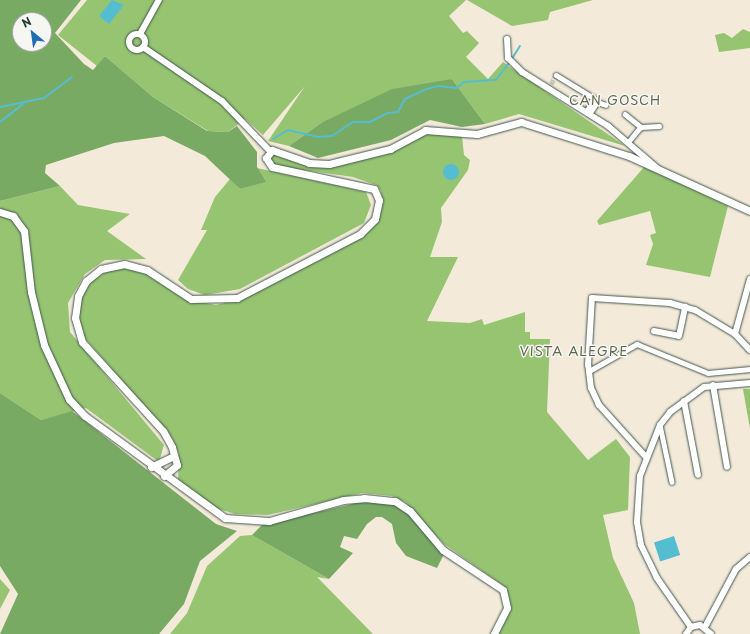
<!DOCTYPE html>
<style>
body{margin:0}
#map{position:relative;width:750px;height:634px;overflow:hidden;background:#f4eada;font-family:"Playpen Sans",sans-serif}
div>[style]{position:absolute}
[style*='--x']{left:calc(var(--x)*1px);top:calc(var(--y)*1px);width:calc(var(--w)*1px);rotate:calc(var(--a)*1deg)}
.green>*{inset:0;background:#97c471}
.forest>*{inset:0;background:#79aa63}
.water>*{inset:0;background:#54bed0;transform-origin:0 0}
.round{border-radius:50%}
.stream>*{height:2px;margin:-1px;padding:0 1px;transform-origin:1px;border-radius:1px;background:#54bed0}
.pedestrian-tunnel>*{height:4.5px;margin-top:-2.25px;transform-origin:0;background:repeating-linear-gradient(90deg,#c9c7b9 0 4.5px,transparent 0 6.5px)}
.roads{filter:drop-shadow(0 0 1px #3f574d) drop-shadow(0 0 1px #3f574d)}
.pedestrian>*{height:4.5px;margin:-2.25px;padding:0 2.25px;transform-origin:2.25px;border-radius:2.25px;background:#fff}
.minor>*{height:6px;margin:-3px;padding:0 3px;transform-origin:3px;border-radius:3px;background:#fff}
.minor>.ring{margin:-3px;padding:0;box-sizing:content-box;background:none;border:6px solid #fff;border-radius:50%}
.tertiary>*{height:7px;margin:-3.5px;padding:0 3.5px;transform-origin:3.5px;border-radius:3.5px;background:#fff}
span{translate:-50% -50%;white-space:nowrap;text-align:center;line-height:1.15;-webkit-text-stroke:3px #f6f6f2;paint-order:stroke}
.neighbourhood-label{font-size:13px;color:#626650;letter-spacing:1px}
.north{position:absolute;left:12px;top:12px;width:40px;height:40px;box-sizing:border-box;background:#f6f6f2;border:1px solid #a0aca6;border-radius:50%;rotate:331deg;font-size:11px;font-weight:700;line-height:16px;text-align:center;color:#1f3d34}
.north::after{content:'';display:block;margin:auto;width:14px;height:18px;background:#1f6fb2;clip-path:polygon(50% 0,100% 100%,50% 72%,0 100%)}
</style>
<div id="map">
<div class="green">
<div style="clip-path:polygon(87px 0,466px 0,449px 16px,463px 33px,467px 31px,479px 43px,466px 57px,488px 79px,503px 62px,625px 146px,519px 114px,485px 124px,452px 79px,321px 123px,289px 146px,268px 141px,305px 86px,263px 135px,245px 119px,228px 132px,208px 131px,153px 97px,105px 56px,97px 66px,58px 35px)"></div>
<div style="clip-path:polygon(467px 0,593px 0,550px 12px,548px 20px,512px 26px)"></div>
<div style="clip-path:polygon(743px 29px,750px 32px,750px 48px,719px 52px,715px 35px,724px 33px,732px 38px)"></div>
<div style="clip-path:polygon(422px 133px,462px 136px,464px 155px,470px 160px,468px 170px,441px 208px,442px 222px,430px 257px,458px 257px,427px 321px,470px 323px,482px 319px,484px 325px,525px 312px,525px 332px,530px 332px,530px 339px,550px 339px,547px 412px,588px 460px,616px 439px,630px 457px,628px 510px,603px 515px,613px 558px,634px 603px,640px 634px,497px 634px,509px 612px,509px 598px,504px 586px,444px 544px,405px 502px,392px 496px,362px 493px,268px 515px,235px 514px,213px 507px,178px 481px,179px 454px,172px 438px,83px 336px,79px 322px,81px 296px,92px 281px,108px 271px,117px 267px,140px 270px,184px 299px,216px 305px,240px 299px,372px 229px,382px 207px,381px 191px,376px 185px,353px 177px,276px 166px,269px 155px,276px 153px,304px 164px,372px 156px)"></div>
<div style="clip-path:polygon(645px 166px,728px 206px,710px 277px,646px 265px,653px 244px,650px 235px,656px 233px,650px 211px,599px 225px,597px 221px)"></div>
<div style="clip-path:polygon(257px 168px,366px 192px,371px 205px,364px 223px,240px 289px,205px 295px,188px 289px,178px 280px,207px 230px,201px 230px,215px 197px,230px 179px,240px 189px,265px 182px)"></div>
<div style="clip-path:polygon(60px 186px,78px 205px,130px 214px,107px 231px,146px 259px,105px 260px,85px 274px,68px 303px,70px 332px,164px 445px,159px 462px,86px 408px,41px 420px,0 393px,0 201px)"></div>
<div style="clip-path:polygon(743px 389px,750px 389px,750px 429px)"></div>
<div style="clip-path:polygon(252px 535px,329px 579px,317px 577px,373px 634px,170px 634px,187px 613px,207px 566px,240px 536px)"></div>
<div style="clip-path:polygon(0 579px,10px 590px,0 609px)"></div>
</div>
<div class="forest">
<div style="clip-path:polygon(evenodd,0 0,81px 0,55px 33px,84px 64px,93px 70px,105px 56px,153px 97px,207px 131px,228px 132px,237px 126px,257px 152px,257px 167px,266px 182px,240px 189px,205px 156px,164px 136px,114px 143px,46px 165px,45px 173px,60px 186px,0 201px,0 0,20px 20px,44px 20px,44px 44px,20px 44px,20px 20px)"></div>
<div style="clip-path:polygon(452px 79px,485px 124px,462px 127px,430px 120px,391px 140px,318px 158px,289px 146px,321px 123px,392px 89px)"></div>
<div style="clip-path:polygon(0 393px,41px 420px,72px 411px,216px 524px,237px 531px,200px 561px,184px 604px,159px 634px,0 634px,18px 594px,0 566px)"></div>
<div style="clip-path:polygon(369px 500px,392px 504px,411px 516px,444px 554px,437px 568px,406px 556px,396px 543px,392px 524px,382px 517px,376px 517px,367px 524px,357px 539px,344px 536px,340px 547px,353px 553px,329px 579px,252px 535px,262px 525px)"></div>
</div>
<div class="water">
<div style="clip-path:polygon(112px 0,124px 5px,109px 24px,99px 16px)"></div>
<div class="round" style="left:443px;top:164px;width:16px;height:16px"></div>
<div style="left:674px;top:536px;width:20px;height:21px;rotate:72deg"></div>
</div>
<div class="stream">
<div style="--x:513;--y:57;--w:13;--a:-58"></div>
<div style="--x:0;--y:107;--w:45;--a:-11.6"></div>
<div style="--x:44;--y:98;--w:35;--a:-37"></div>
<div style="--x:0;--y:122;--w:29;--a:-38"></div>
<div style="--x:273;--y:139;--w:17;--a:-31"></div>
<div style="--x:288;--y:130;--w:31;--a:13"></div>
<div style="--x:318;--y:137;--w:14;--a:-4"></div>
<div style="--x:332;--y:136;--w:25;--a:-34"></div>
<div style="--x:353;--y:122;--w:17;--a:0"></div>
<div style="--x:370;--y:122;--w:20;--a:-27"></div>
<div style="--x:388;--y:113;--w:10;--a:-6"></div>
<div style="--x:398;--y:112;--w:15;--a:-62"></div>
<div style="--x:405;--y:99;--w:21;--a:-25"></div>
<div style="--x:424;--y:90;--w:15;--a:-16"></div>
<div style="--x:438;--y:86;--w:19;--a:6"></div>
<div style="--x:457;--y:88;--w:9;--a:-41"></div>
<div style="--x:464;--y:82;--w:32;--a:-4"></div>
<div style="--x:496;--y:80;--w:20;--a:-53"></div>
</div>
<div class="pedestrian-tunnel">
<div style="--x:551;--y:84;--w:10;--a:-61"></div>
</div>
<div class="roads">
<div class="pedestrian">
<div style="--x:556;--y:75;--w:44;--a:31.2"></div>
<div style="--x:594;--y:98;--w:16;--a:117"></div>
<div style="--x:589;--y:114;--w:14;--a:-56"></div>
<div style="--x:597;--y:102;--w:9;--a:18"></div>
<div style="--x:625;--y:114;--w:21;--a:39"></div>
<div style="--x:641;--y:127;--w:19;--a:129"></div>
<div style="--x:641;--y:127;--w:18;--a:-3"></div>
<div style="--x:589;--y:371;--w:55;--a:-29.4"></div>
<div style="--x:637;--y:344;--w:77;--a:22.2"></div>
<div style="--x:708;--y:373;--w:42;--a:-5.4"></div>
<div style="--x:660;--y:425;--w:58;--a:78.1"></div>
</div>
<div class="minor">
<div class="ring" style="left:129px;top:34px;width:10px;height:10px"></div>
<div style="--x:140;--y:34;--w:39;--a:-61"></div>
<div style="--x:507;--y:39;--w:19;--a:87"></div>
<div style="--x:508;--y:58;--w:20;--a:45"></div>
<div style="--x:522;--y:72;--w:102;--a:32.1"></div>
<div style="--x:608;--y:126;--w:65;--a:40.6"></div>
<div style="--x:143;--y:47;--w:96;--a:34.4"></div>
<div style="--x:222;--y:101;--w:69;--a:46.2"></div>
<div style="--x:654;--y:331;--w:25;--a:11"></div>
<div style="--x:679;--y:336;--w:30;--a:-78"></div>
<div style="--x:735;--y:334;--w:57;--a:-74.7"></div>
<div style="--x:713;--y:385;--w:83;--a:80.3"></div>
<div style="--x:684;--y:401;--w:75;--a:79.3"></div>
<div style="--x:645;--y:456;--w:69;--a:-132"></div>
<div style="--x:599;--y:405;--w:19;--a:-115"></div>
<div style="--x:591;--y:388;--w:23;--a:-97"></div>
<div style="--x:588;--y:365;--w:67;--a:-86.6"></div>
<div style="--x:592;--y:298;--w:78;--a:3.7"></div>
<div style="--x:670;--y:303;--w:26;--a:16"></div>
<div style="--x:695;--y:310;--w:47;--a:31"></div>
<div style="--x:735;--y:334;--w:22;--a:47"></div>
<div style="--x:691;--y:627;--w:60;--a:-124.8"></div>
<div style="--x:657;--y:578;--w:37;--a:-116"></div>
<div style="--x:641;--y:545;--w:23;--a:-100"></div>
<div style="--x:637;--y:522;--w:46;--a:-86.3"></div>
<div style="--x:640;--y:476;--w:55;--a:-68.6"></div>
<div style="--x:660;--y:425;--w:16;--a:-52"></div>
<div style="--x:670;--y:412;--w:42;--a:-36.3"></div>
<div style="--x:704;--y:387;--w:46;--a:-5"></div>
<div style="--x:705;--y:627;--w:66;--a:-61.9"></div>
<div style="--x:736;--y:569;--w:18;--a:-41"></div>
<div style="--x:686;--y:634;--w:9;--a:-54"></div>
<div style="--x:691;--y:627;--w:9;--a:-13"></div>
<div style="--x:700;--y:625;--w:14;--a:39"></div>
</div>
<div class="tertiary">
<div style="--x:0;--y:212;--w:14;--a:17"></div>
<div style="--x:13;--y:216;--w:19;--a:54"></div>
<div style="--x:24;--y:231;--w:61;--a:83.5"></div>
<div style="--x:31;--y:292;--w:55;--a:76.2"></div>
<div style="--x:44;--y:345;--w:60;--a:65.2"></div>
<div style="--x:69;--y:399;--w:23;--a:47"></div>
<div style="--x:85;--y:416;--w:173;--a:36.1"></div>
<div style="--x:225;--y:518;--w:44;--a:3.9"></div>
<div style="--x:269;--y:521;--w:77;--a:-15.8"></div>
<div style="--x:343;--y:500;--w:21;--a:-5"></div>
<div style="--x:364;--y:498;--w:31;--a:6"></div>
<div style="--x:395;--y:501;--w:18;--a:34"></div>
<div style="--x:410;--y:511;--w:51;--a:49.8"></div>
<div style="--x:443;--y:550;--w:72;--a:33.7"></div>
<div style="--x:503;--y:590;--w:18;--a:77"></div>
<div style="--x:507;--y:608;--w:29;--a:117"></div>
<div style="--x:151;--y:467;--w:25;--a:-26"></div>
<div style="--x:164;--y:476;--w:17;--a:-40"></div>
<div style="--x:177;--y:465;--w:19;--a:-106"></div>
<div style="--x:172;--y:447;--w:18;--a:-119"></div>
<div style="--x:163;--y:431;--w:120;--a:-132.3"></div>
<div style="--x:82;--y:342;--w:25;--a:-106"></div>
<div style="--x:75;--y:318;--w:22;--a:-82"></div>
<div style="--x:78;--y:296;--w:17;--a:-62"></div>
<div style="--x:86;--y:281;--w:19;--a:-39"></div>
<div style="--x:101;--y:269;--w:24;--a:-12"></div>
<div style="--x:124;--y:264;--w:24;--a:15"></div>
<div style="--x:147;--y:270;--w:53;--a:33.4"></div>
<div style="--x:191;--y:299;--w:46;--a:-1.2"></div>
<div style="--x:237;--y:298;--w:139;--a:-27.5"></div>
<div style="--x:360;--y:234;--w:21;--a:-45"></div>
<div style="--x:375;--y:219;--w:19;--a:-78"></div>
<div style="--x:379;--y:200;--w:12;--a:-114"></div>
<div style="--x:374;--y:189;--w:104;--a:-167.8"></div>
<div style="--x:272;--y:167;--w:11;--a:-124"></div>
<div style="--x:266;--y:158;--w:10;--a:-53"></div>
<div style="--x:272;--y:150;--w:39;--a:19"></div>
<div style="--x:309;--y:163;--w:20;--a:3"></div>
<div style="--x:329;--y:164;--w:63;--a:-13.8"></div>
<div style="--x:390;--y:149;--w:40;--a:-28"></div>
<div style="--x:425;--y:130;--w:52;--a:4.4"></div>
<div style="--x:477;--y:134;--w:46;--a:-15.3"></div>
<div style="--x:521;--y:122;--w:113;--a:17.5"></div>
<div style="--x:629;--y:156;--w:133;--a:24.4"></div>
</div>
</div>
<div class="neighbourhood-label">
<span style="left:615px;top:100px">CAN GOSCH</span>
<span style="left:574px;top:351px">VISTA ALEGRE</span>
</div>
<div class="north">N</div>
</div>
